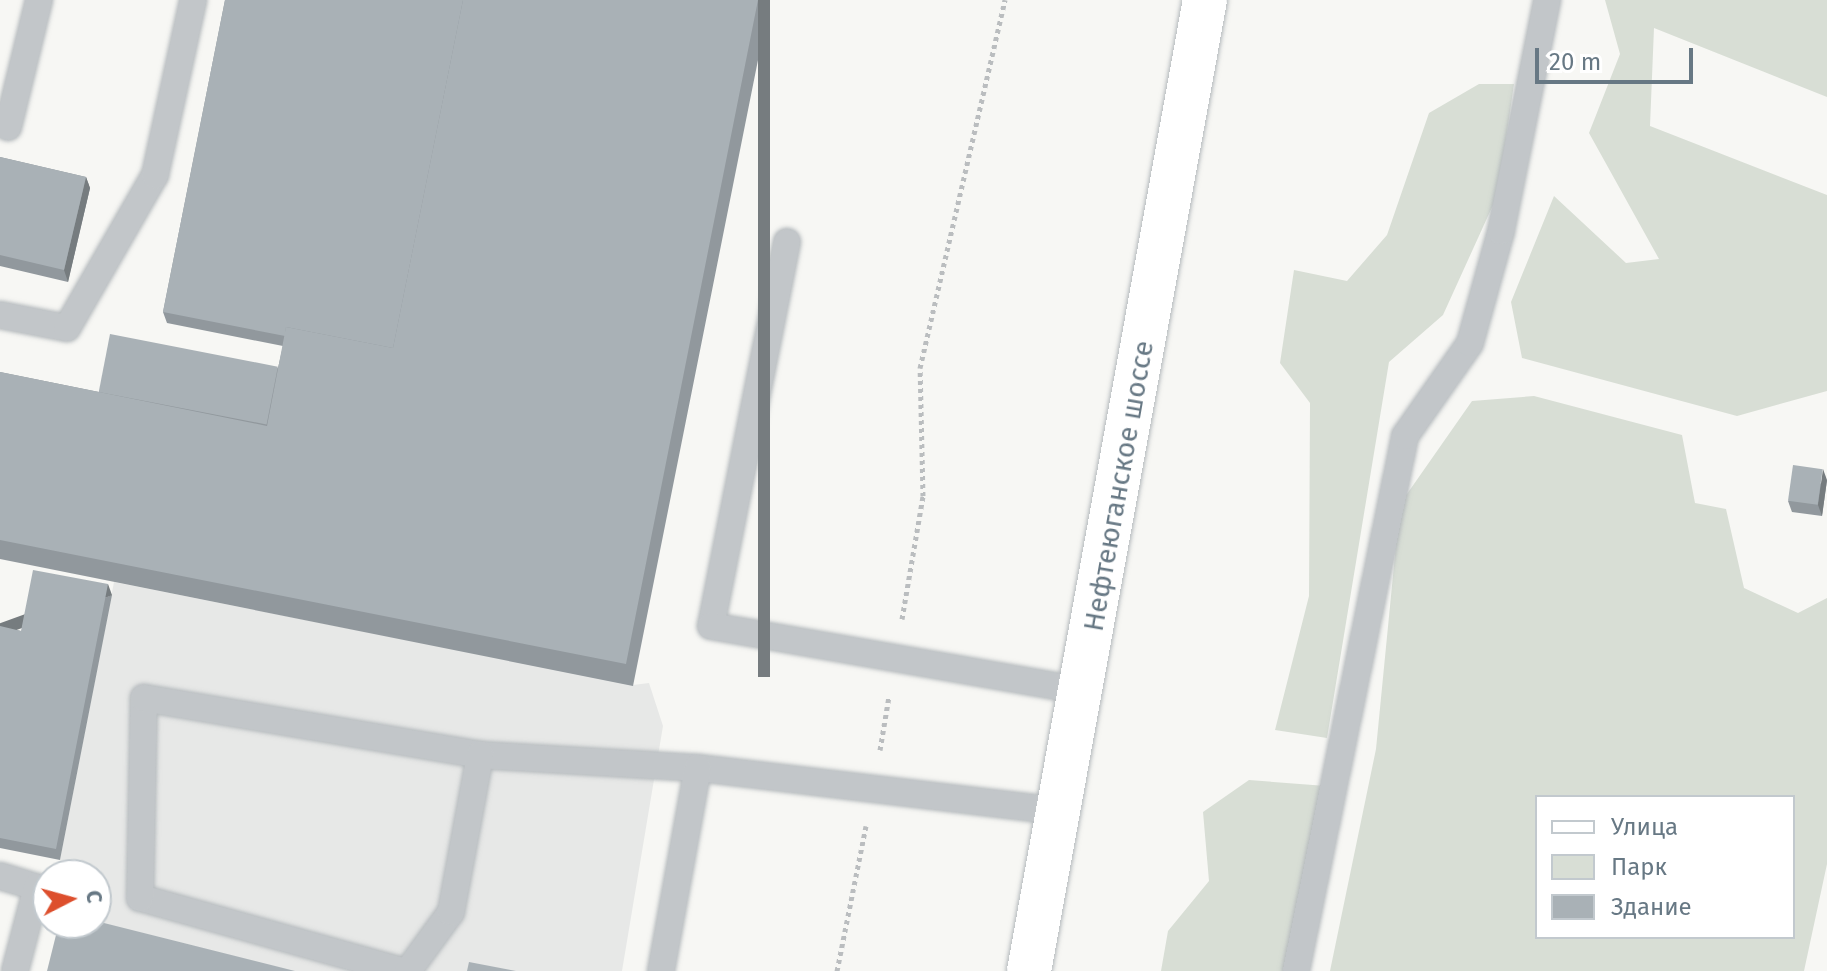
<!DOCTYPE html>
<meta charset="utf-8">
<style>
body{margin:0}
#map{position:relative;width:1827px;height:971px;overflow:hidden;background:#f7f7f4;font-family:"Fira Sans",sans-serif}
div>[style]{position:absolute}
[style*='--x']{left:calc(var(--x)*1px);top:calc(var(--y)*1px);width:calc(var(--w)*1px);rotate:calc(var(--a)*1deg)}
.built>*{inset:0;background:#e7e8e7}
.green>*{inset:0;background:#d8ded5}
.path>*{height:5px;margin-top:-2.5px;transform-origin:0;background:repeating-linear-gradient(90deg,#babdbf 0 4px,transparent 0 8px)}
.roads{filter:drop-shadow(0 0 2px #b5babd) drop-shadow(0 0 2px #b5babd)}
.lane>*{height:26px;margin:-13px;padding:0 13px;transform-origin:13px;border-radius:13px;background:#c2c6c9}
.primary>*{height:44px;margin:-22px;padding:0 22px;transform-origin:22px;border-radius:22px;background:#fff}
.wall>*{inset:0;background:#91989d}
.shaded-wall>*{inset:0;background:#767c7f;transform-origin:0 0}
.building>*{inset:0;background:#a9b1b6;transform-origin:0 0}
span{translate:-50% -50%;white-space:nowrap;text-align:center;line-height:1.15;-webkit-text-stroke:8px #fff;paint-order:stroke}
.street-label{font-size:28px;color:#677884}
.legend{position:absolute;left:1535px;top:795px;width:260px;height:144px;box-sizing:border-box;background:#fff;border:2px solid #c2c9ce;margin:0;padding:10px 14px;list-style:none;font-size:24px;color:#677884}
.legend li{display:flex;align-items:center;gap:16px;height:40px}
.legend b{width:40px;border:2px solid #c2c9ce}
.north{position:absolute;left:32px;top:859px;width:80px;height:80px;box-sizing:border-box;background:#fff;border:2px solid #c2c9ce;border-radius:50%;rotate:84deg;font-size:22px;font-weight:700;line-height:32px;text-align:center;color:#677884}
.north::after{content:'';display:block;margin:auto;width:28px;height:36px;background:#dd4f2d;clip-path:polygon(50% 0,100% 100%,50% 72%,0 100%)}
.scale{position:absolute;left:1535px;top:48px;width:158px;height:36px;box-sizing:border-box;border:4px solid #677884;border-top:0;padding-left:10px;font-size:24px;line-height:28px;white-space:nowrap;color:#677884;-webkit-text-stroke:6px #fff;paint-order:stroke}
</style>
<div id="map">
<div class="built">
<div style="clip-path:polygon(114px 582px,633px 685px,649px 683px,663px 726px,622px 971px,60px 971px,96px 923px,96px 875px,84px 875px,85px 867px,60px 860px)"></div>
</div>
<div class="green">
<div style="clip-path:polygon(1605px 0,1827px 0,1827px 97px,1654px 28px,1650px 126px,1827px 195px,1827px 391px,1737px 416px,1522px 358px,1511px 302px,1554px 196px,1626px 263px,1659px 259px,1589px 133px,1620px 54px)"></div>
<div style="clip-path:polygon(1479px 84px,1514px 84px,1498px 194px,1443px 315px,1389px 362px,1327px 738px,1275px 730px,1309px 596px,1310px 403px,1280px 363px,1294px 270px,1347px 281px,1387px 235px,1429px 113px)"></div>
<div style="clip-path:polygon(evenodd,1534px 396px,1682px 435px,1695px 503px,1726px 509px,1744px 588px,1798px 613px,1827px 598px,1827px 864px,1804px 971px,1330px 971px,1376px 749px,1400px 504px,1472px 401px,1534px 396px,1537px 797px,1793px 797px,1793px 937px,1537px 937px,1537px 797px)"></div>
<div style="clip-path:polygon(1249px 780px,1326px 786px,1286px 971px,1161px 971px,1168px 931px,1209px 881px,1203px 812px)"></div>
</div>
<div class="path">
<div style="--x:902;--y:619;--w:125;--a:-80.3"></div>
<div style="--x:923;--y:496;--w:128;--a:-91.3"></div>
<div style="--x:920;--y:368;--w:378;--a:-77"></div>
<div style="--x:880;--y:750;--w:55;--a:-80.5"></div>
<div style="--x:837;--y:971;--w:148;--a:-78.7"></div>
</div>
<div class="roads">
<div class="lane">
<div style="--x:8;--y:127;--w:131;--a:-76.3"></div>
<div style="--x:787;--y:242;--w:391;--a:101.2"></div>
<div style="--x:711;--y:626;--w:377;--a:9.9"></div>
<div style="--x:0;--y:315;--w:68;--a:11"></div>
<div style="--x:67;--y:328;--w:177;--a:-60.1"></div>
<div style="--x:155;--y:175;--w:179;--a:-77.7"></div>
<div style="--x:0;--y:876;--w:39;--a:17"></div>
<div style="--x:37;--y:887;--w:87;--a:104.7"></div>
<div style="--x:402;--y:971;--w:272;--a:-164.4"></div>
<div style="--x:140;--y:898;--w:200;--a:-88.9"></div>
<div style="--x:144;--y:698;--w:341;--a:9.6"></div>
<div style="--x:480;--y:755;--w:218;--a:3.4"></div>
<div style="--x:698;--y:768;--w:365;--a:6.8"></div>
<div style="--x:408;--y:971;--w:73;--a:-53.9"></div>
<div style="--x:451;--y:912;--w:160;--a:-79.5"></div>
<div style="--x:661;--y:971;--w:206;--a:-79.7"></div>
<div style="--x:1296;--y:971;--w:546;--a:-78.48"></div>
<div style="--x:1405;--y:436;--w:113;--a:-55"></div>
<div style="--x:1470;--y:343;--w:116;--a:-74.5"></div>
<div style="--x:1501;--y:231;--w:236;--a:-78.7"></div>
</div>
<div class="primary">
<div style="--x:1029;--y:971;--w:987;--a:-79.73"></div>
</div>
</div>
<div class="wall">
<div style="clip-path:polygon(225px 0,770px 0,633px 686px,0 559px,0 372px,99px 392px,278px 368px,283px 346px,167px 323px,163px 312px)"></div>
<div style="clip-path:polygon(0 157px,86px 177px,90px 188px,68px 282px,0 266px)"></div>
<div style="clip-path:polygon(1827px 480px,1822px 516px,1792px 512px,1788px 501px)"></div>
<div style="clip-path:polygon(112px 595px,60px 860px,0 848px,0 626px,21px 631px)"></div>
</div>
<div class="shaded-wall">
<div style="left:758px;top:0;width:12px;height:677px"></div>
<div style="clip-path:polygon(86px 177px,90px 188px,68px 282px,64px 270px)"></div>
<div style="clip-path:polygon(1823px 469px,1827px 480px,1822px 516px,1818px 505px)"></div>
<div style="left:108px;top:584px;width:12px;height:270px;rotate:70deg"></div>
</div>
<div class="building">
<div style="clip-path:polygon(225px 0,463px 0,393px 348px,286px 327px,285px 336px,163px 312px)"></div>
<div style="clip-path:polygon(463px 0,758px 0,626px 664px,0 540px,0 372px,267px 426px,286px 327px,393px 348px)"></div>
<div style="clip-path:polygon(0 157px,86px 177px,64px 270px,0 255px)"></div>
<div style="left:110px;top:334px;width:171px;height:59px;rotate:11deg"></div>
<div style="left:1793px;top:465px;width:30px;height:36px;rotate:8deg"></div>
<div style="clip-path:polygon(33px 570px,108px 584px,56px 849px,0 838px,0 626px,21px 631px)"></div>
<div style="clip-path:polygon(96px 921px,295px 971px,47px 971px,59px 923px,96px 923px)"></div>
<div style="clip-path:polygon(469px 962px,516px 971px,467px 971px)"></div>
</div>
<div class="street-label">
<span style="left:1119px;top:486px;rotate:-80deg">Нефтеюганское шоссе</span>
</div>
<ul class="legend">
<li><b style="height:10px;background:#fff"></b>Улица</li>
<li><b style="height:22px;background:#d8ded5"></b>Парк</li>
<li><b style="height:22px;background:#a9b1b6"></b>Здание</li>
</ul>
<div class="north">С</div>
<div class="scale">20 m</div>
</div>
